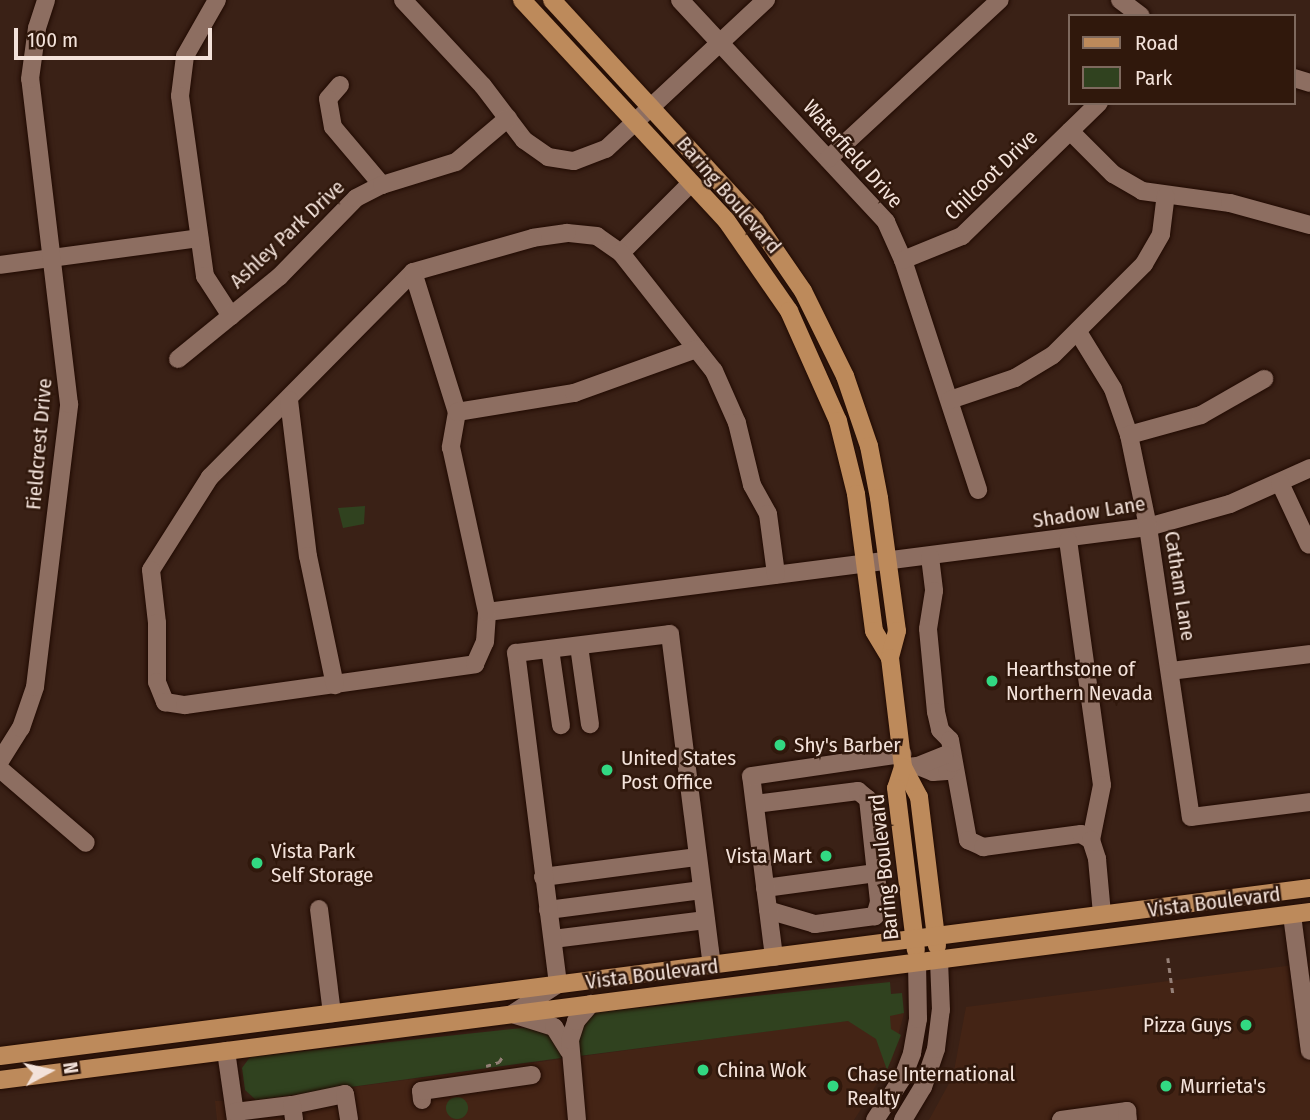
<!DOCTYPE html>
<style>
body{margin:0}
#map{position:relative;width:1310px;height:1120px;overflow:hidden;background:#3a2116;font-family:"Fira Sans Condensed",sans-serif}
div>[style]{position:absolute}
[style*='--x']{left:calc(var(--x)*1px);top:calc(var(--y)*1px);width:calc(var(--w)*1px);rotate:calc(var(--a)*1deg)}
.built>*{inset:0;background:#442415}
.green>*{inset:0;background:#30421f}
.round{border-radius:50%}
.path>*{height:2.5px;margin-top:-1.25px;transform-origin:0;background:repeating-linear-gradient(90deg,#958077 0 5px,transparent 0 10px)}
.roads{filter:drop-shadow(0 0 2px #200a02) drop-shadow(0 0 2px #200a02)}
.minor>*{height:18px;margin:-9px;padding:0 9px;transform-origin:9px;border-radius:9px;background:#8d6e61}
.major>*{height:18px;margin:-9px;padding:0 9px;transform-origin:9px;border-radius:9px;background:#bd8a5b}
.dots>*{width:19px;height:19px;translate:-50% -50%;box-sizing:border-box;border:4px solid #30180c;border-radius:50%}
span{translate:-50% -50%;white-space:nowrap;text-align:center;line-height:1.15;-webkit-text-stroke:5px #30180c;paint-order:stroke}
.street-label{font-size:21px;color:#f3e2da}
.poi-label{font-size:21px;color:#f3e2da}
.left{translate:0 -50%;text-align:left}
.right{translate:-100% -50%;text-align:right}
.legend{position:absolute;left:1068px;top:14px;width:228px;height:91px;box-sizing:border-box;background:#30180c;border:2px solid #7e695e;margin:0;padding:9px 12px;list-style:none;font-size:21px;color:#f3e2da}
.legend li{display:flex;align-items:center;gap:14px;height:35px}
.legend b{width:35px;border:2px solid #7e695e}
.north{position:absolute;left:14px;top:1036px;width:70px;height:70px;-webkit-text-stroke:5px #30180c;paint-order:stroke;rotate:82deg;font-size:19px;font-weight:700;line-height:28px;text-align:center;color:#f3e2da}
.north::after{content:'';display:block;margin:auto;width:24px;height:32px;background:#f3e2da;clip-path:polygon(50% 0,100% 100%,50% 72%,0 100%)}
.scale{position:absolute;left:14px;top:28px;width:198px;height:32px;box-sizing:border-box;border:4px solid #f3e2da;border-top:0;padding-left:9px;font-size:21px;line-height:24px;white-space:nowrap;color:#f3e2da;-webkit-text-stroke:5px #30180c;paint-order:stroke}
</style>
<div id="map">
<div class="built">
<div style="clip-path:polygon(1310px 963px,1310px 1120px,929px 1120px,953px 1076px,966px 1007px)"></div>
<div style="clip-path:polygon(904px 1013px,892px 1060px,854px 1120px,217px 1120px,215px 1101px,256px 1100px)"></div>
</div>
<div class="green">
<div style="clip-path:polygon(365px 506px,364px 524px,343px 528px,338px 508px)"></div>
<div style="clip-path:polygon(890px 982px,891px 994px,902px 993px,904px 1013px,890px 1016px,891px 1029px,901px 1035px,887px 1070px,876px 1039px,848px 1021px,579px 1056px,577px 1025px,590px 1013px)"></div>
<div style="clip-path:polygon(540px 1026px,559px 1040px,561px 1058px,256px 1100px,245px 1090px,242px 1068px,250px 1057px)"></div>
<div class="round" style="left:446px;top:1097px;width:22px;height:22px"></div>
</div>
<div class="path">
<div style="--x:1168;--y:958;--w:36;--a:82"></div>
<div style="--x:486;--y:1066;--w:14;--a:-17"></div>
<div style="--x:499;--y:1062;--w:9;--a:-58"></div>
</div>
<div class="roads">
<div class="minor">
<div style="--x:217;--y:0;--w:64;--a:119.7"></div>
<div style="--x:185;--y:56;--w:40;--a:97.1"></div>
<div style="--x:180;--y:96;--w:182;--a:82.1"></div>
<div style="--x:205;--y:276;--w:48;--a:57"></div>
<div style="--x:403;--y:0;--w:117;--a:47.1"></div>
<div style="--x:483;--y:86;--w:68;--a:52.8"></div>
<div style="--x:524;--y:140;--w:29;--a:35"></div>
<div style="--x:548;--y:157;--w:26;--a:9"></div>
<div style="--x:574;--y:161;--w:34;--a:-21"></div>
<div style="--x:606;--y:149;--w:219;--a:-43"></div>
<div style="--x:680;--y:0;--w:303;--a:47.1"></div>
<div style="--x:886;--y:222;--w:42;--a:65.9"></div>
<div style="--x:903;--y:260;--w:242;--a:71.9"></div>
<div style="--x:1120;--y:0;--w:26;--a:37"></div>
<div style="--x:1294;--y:78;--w:17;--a:17"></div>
<div style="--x:340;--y:85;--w:18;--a:131"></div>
<div style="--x:328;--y:99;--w:28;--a:80"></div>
<div style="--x:333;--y:127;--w:76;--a:49.8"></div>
<div style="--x:1070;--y:131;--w:61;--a:45"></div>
<div style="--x:1113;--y:174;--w:34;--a:30"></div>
<div style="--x:1142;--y:191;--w:89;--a:7.8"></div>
<div style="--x:1230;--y:203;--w:83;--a:15.4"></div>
<div style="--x:828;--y:159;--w:234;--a:-42.8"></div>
<div style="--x:691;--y:183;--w:99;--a:135"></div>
<div style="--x:621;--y:253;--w:29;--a:-145"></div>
<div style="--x:597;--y:236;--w:30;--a:-174"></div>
<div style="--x:567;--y:233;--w:34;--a:172"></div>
<div style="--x:533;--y:238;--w:125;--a:164.2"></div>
<div style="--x:413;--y:272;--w:289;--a:134.7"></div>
<div style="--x:210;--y:477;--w:110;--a:122.4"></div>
<div style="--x:151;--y:570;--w:53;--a:83.5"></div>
<div style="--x:157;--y:623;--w:59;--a:90"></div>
<div style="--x:157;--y:682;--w:22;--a:68"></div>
<div style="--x:165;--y:702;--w:20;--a:9"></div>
<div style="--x:185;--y:705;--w:293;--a:-8"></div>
<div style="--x:475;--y:664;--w:24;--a:-66"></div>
<div style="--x:485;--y:642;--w:30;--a:-86"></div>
<div style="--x:487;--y:612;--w:666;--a:-7.33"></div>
<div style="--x:1148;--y:527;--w:85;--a:-15.7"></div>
<div style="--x:1230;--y:504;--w:88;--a:-24.2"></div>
<div style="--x:621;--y:253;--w:150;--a:51.8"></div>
<div style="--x:714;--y:371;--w:57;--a:66.1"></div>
<div style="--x:737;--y:423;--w:64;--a:76.4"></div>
<div style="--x:752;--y:485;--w:33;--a:61"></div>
<div style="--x:768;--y:514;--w:61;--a:82.4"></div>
<div style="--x:903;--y:260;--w:64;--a:-22.1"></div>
<div style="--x:962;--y:236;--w:191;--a:-44.2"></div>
<div style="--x:0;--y:265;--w:201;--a:-7.7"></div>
<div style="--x:413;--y:272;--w:147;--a:72.6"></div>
<div style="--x:457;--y:412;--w:36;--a:100"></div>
<div style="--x:451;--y:447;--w:169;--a:77.7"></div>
<div style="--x:1078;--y:332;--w:67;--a:58.4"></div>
<div style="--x:1113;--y:389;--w:49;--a:70.8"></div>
<div style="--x:1129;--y:435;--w:94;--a:78.3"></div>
<div style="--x:1148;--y:527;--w:293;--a:81.6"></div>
<div style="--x:1191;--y:817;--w:120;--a:-7.2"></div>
<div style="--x:178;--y:359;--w:130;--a:-39.1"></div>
<div style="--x:279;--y:277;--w:110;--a:-45.7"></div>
<div style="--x:356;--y:198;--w:29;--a:-27"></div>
<div style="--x:382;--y:185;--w:77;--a:-17.3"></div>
<div style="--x:456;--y:162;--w:68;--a:-40.2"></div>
<div style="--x:289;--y:400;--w:157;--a:83.1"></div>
<div style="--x:308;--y:556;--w:132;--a:78.2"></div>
<div style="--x:950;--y:400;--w:69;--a:-18.7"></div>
<div style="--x:1015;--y:378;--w:44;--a:-31.2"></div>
<div style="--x:1053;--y:355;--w:129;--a:-45"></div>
<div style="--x:1144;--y:264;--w:34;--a:-60"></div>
<div style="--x:1161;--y:234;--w:38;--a:-83"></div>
<div style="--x:457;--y:412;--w:119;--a:-9.2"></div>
<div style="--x:574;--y:393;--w:130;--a:-19.8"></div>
<div style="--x:1129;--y:435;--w:75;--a:-15.5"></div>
<div style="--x:1201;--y:415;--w:73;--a:-29.7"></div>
<div style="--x:1280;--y:483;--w:68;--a:64.9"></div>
<div style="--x:1068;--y:540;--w:247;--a:82.1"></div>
<div style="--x:1102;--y:785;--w:56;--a:101.3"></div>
<div style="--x:930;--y:557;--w:34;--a:83"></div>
<div style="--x:934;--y:591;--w:38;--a:99"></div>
<div style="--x:928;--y:629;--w:83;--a:84.5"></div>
<div style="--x:936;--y:712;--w:18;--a:77"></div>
<div style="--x:940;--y:730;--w:14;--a:45"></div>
<div style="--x:950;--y:740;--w:102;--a:79.8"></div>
<div style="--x:968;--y:840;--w:17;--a:25"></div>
<div style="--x:983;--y:847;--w:99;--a:-7.6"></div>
<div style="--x:1081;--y:834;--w:12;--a:31"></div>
<div style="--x:1091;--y:840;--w:20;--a:72"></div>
<div style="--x:1097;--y:859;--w:55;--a:84.8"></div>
<div style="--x:579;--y:646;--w:79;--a:82"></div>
<div style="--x:550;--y:649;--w:77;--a:81.8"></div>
<div style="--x:1170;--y:671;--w:141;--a:-6.9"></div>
<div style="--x:0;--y:761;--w:39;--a:-58"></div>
<div style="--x:21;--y:728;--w:43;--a:-71.1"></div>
<div style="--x:35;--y:687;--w:285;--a:-83.1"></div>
<div style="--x:69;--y:404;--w:327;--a:-96.8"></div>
<div style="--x:30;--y:79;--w:51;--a:-82.2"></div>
<div style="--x:37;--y:28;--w:29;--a:-72"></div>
<div style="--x:903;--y:767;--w:15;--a:-4"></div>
<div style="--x:918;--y:766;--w:16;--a:22"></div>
<div style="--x:933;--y:772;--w:14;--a:-4"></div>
<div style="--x:947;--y:771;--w:10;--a:-53"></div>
<div style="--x:953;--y:763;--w:11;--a:-135"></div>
<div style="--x:945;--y:755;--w:29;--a:158"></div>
<div style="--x:0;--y:769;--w:113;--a:40.7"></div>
<div style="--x:755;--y:804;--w:104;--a:-7.2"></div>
<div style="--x:858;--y:791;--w:13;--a:39"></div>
<div style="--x:868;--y:799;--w:104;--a:83.9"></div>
<div style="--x:879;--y:902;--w:15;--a:106"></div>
<div style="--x:875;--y:916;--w:61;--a:172.4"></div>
<div style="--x:815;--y:924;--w:49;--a:-163.4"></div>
<div style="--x:543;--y:877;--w:156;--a:-7.4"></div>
<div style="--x:765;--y:888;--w:112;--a:-7.7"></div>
<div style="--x:319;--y:909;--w:105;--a:82.9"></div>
<div style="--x:548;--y:910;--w:155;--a:-7.4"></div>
<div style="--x:1292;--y:915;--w:137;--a:82.5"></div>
<div style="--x:553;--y:939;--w:154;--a:-7.1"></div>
<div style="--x:774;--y:957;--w:182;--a:-97.2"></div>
<div style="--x:751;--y:776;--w:153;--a:-8.3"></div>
<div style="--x:512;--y:1014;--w:55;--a:-33.1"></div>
<div style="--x:558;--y:984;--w:334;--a:-97.2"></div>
<div style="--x:516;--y:653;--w:155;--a:-7"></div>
<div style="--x:670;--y:634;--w:334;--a:82.8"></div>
<div style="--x:515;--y:1015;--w:41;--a:17.1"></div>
<div style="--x:554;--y:1027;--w:28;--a:58"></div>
<div style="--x:226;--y:1051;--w:70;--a:81.8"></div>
<div style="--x:422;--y:1100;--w:9;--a:-96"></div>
<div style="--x:421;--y:1091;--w:112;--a:-8.2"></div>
<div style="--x:292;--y:1105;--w:54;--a:-11.7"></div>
<div style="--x:345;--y:1094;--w:26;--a:81"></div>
<div style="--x:235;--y:1112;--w:57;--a:-7"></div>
<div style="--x:292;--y:1105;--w:15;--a:82"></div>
<div style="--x:577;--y:1120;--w:80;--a:-95"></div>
<div style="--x:570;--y:1040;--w:20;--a:-72"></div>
<div style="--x:576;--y:1021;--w:23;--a:-49"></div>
<div style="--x:875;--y:1120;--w:51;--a:-56.9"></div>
<div style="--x:903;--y:1077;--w:26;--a:-69"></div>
<div style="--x:912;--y:1053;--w:35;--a:-80"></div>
<div style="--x:918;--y:1019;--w:56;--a:-91"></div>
<div style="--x:903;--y:1120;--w:39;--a:-59"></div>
<div style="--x:923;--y:1087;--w:40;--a:-71.1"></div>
<div style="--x:936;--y:1049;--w:39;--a:-83"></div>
<div style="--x:941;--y:1010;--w:50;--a:-92.3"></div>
<div style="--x:1061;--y:1120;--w:67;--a:-7.8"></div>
<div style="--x:1127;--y:1111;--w:9;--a:84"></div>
</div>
<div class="major">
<div style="--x:522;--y:0;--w:300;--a:47.2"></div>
<div style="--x:726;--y:220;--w:111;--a:55.3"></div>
<div style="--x:789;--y:311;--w:120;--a:66"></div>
<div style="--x:838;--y:421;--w:75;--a:76.1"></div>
<div style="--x:856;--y:494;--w:138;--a:82.5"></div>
<div style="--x:874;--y:631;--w:31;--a:59"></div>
<div style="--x:552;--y:0;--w:300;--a:47.4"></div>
<div style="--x:755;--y:221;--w:85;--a:55.6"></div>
<div style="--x:803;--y:291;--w:95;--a:63.7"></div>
<div style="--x:845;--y:376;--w:74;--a:71.1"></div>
<div style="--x:869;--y:446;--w:53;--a:79.1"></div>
<div style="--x:879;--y:498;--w:134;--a:82.3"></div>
<div style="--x:897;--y:631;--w:28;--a:105"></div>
<div style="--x:890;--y:658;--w:110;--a:83.2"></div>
<div style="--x:903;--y:767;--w:34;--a:62"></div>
<div style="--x:919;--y:797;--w:150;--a:83.1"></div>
<div style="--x:903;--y:767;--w:22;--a:108"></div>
<div style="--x:896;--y:788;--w:163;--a:83"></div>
<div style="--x:0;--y:1056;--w:1321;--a:-7.31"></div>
<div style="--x:0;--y:1080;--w:1321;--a:-7.31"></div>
</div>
</div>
<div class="dots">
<div style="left:992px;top:681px;background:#32d882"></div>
<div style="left:780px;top:745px;background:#32d882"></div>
<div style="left:607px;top:770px;background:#32d882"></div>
<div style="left:826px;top:856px;background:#32d882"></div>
<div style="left:257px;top:863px;background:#32d882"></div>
<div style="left:1246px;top:1025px;background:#32d882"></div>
<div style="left:703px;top:1070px;background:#32d882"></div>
<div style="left:833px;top:1086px;background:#32d882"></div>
<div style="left:1166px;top:1086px;background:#32d882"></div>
</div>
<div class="street-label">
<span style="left:853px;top:154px;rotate:48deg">Waterfield Drive</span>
<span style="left:991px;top:175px;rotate:-44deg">Chilcoot Drive</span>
<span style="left:729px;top:195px;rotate:49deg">Baring Boulevard</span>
<span style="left:287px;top:234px;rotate:-43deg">Ashley Park Drive</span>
<span style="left:39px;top:444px;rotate:-85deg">Fieldcrest Drive</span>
<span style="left:1089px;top:512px;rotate:-9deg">Shadow Lane</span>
<span style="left:1180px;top:586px;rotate:81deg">Catham Lane</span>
<span style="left:884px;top:867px;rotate:-96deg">Baring Boulevard</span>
<span style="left:1214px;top:902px;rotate:-7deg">Vista Boulevard</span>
<span style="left:652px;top:974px;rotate:-7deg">Vista Boulevard</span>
</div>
<div class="poi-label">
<span class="left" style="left:1006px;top:681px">Hearthstone of<br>Northern Nevada</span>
<span class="left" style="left:794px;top:745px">Shy's Barber</span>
<span class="left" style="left:621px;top:770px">United States<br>Post Office</span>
<span class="left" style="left:271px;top:863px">Vista Park<br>Self Storage</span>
<span class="right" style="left:812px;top:856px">Vista Mart</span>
<span class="right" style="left:1232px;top:1025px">Pizza Guys</span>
<span class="left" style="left:717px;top:1070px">China Wok</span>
<span class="left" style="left:847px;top:1086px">Chase International<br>Realty</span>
<span class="left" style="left:1180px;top:1086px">Murrieta's</span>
</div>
<ul class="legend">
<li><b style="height:9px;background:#bd8a5b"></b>Road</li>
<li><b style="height:19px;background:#30421f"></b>Park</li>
</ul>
<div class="north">N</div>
<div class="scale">100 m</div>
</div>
